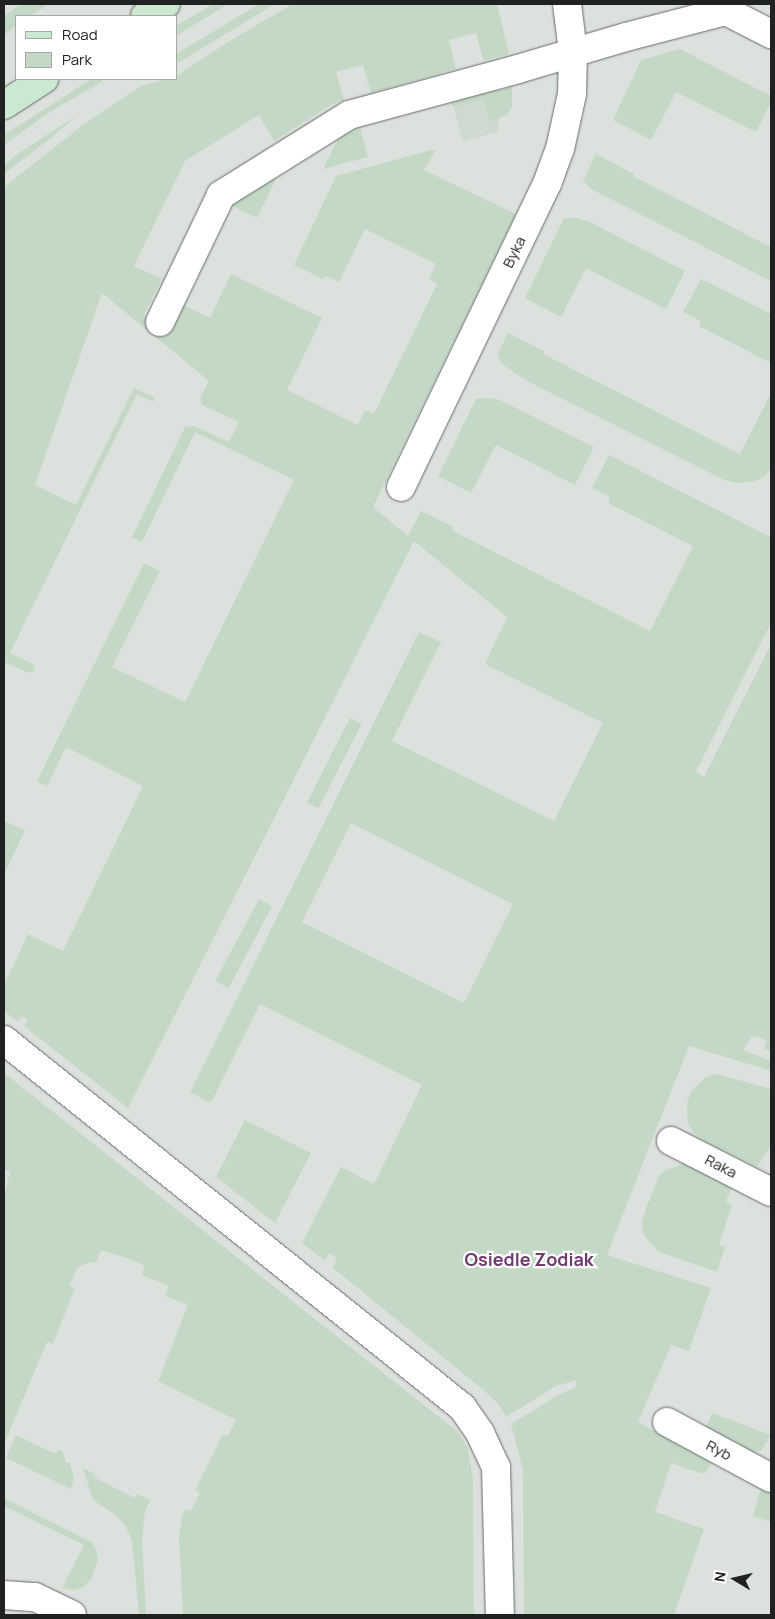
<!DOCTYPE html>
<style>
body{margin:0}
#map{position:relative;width:775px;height:1619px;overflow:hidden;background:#dde1dd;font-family:Manrope,sans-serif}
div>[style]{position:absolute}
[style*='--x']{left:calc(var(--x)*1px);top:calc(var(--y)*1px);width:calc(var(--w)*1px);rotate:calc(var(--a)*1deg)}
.built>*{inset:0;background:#ced9cf}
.green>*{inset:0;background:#c3d9c6;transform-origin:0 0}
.roads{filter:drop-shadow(0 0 1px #676b67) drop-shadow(0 0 1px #676b67)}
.street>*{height:28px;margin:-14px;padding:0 14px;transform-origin:14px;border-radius:14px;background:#fff}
.secondary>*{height:28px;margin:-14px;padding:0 14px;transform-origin:14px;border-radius:14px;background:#cbe8d1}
span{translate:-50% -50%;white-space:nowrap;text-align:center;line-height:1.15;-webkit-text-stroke:4.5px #fff;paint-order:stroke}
.street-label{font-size:15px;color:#202221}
.quarter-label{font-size:18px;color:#6f3c6d;font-weight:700}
.frame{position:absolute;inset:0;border:5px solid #202221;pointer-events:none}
.legend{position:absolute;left:15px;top:15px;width:162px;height:65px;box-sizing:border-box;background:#fff;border:1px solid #a6a7a6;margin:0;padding:6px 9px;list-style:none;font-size:15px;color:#202221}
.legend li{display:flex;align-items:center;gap:10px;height:25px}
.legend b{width:25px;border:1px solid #a6a7a6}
.north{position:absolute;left:710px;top:1554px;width:50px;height:50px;-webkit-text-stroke:4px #fff;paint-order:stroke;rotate:279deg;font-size:14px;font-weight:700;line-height:20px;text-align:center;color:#202221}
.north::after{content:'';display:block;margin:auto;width:18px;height:22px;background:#202221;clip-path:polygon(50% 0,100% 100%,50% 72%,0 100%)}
</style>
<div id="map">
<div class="built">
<div style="clip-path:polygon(497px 89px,499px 131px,463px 142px,452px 102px)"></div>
</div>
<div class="green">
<div style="clip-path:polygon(21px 4px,48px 4px,30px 16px,16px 16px,16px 26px,4px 35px,4px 16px)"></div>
<div style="clip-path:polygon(213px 4px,228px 4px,176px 36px,176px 26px)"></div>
<div style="clip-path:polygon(259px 4px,275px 4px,176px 64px,176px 54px)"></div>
<div style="clip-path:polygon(evenodd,293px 4px,497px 4px,509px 54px,484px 61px,476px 33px,449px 40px,456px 69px,371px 93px,363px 65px,336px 72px,344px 100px,332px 104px,274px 141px,259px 115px,185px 161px,134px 266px,162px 279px,143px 316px,171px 329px,183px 305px,210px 318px,231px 274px,322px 318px,287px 390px,358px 425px,365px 410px,374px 414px,437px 284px,429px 279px,436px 264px,365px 229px,339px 282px,326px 276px,323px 279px,294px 265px,336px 176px,431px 150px,436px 150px,424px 170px,516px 214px,373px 507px,408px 536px,421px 511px,453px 527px,453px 531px,650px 631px,693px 546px,608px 503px,610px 497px,592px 488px,609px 455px,771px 537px,771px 623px,696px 771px,704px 777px,771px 644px,771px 1052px,764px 1048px,767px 1041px,755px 1036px,751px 1037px,743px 1050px,771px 1061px,771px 1071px,689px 1046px,607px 1255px,711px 1288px,689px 1351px,671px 1345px,638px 1422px,712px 1462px,706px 1473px,700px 1473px,671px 1463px,655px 1512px,704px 1529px,674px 1615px,524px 1615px,523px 1471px,511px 1424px,560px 1394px,575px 1388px,577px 1380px,556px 1386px,506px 1417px,498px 1403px,481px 1388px,333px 1268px,337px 1258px,329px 1253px,325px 1261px,302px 1243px,341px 1167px,374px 1184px,422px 1085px,260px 1004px,211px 1103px,190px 1092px,419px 632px,441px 642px,392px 741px,554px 821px,603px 723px,485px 664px,507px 617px,414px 541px,128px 1108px,24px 1026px,28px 1021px,23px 1016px,17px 1021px,4px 1011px,4px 985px,28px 934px,63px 951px,143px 786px,66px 747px,47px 786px,37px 781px,144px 563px,160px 571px,112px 667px,185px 702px,294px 480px,195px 432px,142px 542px,132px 537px,185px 427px,194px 426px,229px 442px,239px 422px,202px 405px,200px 398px,209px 381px,102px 293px,35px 485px,76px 505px,134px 388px,155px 398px,153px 402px,137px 394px,10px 653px,33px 664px,35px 671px,29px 673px,6px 663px,4px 666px,4px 187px,83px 125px,141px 86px,168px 79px,176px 79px,176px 76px,233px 39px,293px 4px,351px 823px,513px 904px,464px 1003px,302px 922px,351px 823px)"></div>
<div style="clip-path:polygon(680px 49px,771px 96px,771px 102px,756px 132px,676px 92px,651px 140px,613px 120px,641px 60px)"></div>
<div style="clip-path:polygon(91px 79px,102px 79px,102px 82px,51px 111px,4px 145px,4px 135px)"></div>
<div style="clip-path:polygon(512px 87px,512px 107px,507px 115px,490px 122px,483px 99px,453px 107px,451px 103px)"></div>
<div style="clip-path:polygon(79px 114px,51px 138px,4px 174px,4px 165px,17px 154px)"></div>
<div style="clip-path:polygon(360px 128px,368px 157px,323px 169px,337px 141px,345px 133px)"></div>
<div style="clip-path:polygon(596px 154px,634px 174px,633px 176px,771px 247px,771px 281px,591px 189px,583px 181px)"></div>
<div style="clip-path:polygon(275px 176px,276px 179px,257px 218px,230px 205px)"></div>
<div style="clip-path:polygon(564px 218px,577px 218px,590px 222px,685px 271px,666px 309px,586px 268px,561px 317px,525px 298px)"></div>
<div style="clip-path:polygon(701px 279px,771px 314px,771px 363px,699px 326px,701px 321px,683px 312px)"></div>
<div style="clip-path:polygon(508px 333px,544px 351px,543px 354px,740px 454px,771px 393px,771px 468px,765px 476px,753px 482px,738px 483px,724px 480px,529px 382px,503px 365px,497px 355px)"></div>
<div style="clip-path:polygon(488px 398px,500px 400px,594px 447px,575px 485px,496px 445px,471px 493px,438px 476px,476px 399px)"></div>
<div style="left:350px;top:718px;width:13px;height:95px;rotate:27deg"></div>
<div style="clip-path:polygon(5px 821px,25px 831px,4px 874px,4px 824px)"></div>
<div style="left:259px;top:899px;width:15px;height:93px;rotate:28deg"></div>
<div style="clip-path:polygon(4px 1073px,458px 1432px,468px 1449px,473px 1478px,474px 1615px,183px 1615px,179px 1536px,182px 1516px,186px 1509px,191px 1511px,200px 1493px,195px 1490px,223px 1434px,228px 1436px,236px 1420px,158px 1381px,188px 1305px,165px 1296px,169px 1286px,142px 1275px,145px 1266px,129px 1259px,101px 1250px,96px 1263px,90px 1262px,78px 1267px,69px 1286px,75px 1288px,53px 1344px,47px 1342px,4px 1444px,4px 1197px,10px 1172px,4px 1169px)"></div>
<div style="clip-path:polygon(717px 1074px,771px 1089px,771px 1145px,757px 1167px,706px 1142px,694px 1134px,688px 1124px,687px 1103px,691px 1091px,706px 1077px)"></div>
<div style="clip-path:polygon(245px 1120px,311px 1153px,275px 1223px,216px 1177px)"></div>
<div style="clip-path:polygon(686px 1163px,734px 1183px,726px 1201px,732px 1205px,719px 1245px,725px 1247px,717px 1272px,659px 1252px,644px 1236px,642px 1223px,645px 1211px,659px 1176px,666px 1170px)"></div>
<div style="clip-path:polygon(712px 1413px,771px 1435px,761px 1451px,753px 1452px,742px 1449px,705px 1429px)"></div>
<div style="clip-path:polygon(16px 1435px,53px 1453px,62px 1450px,66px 1463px,70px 1463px,74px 1478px,71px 1489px,6px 1458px)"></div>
<div style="clip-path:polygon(83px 1468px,95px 1474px,94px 1477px,134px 1498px,137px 1494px,150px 1500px,145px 1511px,142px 1538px,146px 1615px,139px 1615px,132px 1541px,126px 1527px,116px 1515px,93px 1500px)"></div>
<div style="clip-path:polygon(761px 1487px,771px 1492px,771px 1522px,753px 1516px)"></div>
<div style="clip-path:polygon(4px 1498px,91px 1542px,96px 1549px,98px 1559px,91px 1580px,84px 1587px,74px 1590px,62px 1588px,84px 1545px,4px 1506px)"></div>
</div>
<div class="roads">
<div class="street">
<div style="--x:160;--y:322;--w:141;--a:-64.3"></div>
<div style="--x:221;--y:195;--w:151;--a:-32"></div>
<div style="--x:349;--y:115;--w:175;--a:-15.2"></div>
<div style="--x:518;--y:69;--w:113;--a:-16.5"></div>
<div style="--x:626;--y:37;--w:103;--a:-14.6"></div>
<div style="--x:726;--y:11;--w:51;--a:27.1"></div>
<div style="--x:401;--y:487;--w:336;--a:-64.3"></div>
<div style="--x:547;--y:184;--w:37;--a:-70"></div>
<div style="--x:560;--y:149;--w:56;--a:-77.7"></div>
<div style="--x:572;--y:94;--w:42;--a:-88.6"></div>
<div style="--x:573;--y:52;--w:48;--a:-97.1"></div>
<div style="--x:4;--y:1040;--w:587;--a:38.71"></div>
<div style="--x:462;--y:1407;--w:32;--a:55"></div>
<div style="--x:480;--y:1433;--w:38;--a:65"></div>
<div style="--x:496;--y:1467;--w:148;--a:88.5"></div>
<div style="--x:671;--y:1141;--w:112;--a:27"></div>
<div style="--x:667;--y:1422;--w:118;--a:28.3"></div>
<div style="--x:4;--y:1595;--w:31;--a:4"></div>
<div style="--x:35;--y:1597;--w:41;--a:25.9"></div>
</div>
<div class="secondary">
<div style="--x:145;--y:16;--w:24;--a:-30"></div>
<div style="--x:4;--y:105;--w:48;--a:-33"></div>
</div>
</div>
<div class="street-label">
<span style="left:514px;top:252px;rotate:-64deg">Byka</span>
<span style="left:721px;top:1166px;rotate:27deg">Raka</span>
<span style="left:719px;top:1450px;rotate:28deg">Ryb</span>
</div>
<div class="quarter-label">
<span style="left:529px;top:1259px">Osiedle Zodiak</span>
</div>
<div class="frame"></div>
<ul class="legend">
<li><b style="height:6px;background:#cbe8d1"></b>Road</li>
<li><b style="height:14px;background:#c3d9c6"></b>Park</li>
</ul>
<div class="north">N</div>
</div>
